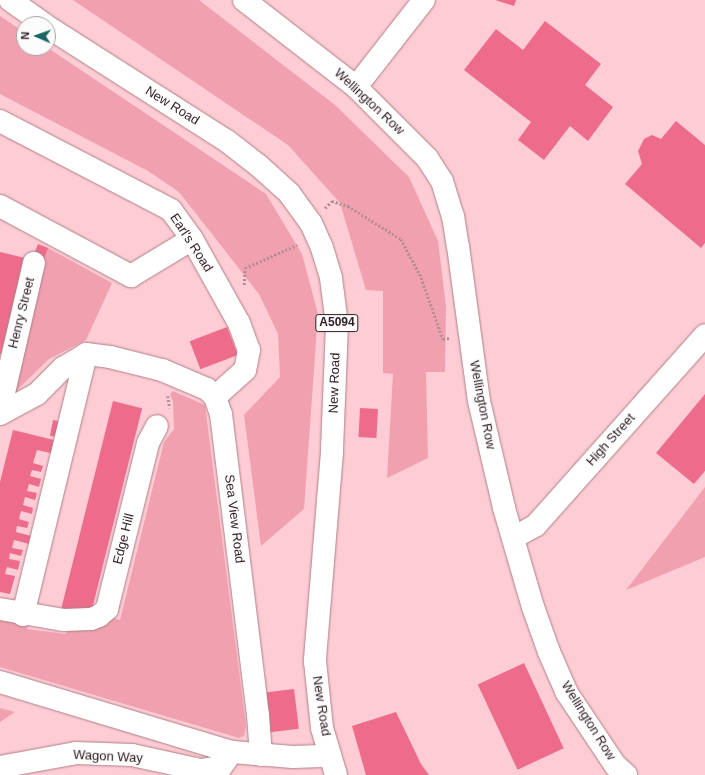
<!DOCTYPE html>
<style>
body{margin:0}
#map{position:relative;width:705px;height:775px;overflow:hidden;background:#feccd4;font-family:Helvetica,sans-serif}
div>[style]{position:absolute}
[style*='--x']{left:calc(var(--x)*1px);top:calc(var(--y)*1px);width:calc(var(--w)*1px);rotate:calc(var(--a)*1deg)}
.green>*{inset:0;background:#f1a0af}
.building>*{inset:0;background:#ee6c8b;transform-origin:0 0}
.path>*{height:2.5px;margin-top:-1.25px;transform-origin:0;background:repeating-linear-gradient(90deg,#b48d94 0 2px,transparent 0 4px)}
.roads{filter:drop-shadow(0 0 1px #ae8088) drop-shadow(0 0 1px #ae8088)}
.minor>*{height:22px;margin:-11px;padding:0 11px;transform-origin:11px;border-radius:11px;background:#fff}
.major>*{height:22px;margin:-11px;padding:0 11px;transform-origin:11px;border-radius:11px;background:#fff}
span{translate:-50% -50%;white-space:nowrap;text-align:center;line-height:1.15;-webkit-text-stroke:3px #fcfcfc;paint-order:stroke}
.shield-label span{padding:1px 3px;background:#fcfcfc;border:1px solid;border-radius:3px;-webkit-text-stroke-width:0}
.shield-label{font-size:12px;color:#2e1c20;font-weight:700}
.street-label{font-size:13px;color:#2e1c20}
.north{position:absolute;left:16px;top:16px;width:40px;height:40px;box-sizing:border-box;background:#fcfcfc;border:1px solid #aaa2a4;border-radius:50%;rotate:272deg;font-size:11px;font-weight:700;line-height:16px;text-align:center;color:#2e1c20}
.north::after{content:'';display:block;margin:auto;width:14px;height:18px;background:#1b6661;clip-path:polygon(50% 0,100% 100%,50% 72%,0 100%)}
</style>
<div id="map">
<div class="green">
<div style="clip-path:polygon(73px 0,199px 0,335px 105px,409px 177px,438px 241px,446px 306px,445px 372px,426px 372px,428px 458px,387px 478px,393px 374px,383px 373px,383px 291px,366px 290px,340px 203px,288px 145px)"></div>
<div style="clip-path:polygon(0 16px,24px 32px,24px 48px,48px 48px,266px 194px,302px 254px,318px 314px,304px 509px,261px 546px,244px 415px,280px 377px,278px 334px,259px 294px,179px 192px,148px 171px,0 94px)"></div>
<div style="clip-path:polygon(48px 248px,112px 283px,86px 340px,49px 359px,15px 392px,42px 261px)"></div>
<div style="clip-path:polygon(173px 391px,205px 405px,246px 726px,244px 736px,239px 738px,0 667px,0 619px,28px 625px,27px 629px,66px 634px,68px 628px,110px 617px,120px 620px,164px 442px,174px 429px,173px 402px,170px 394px)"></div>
<div style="clip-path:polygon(705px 487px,705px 557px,626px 590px)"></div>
<div style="clip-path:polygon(0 708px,15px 712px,0 722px)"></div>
</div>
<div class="building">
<div style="clip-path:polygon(495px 0,516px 0,514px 6px)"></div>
<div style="clip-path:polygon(545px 21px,601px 64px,585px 85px,613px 107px,588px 141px,570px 126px,544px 160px,518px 140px,531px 122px,464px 70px,496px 29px,523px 50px)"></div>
<div style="clip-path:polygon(676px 121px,705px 145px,705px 243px,701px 248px,625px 184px,642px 164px,638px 151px,644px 139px,652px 135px,661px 139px)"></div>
<div style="left:38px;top:244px;width:11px;height:14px;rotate:22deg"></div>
<div style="clip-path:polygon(0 252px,25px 258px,1px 354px,0 354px)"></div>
<div style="left:227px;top:327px;width:30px;height:40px;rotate:69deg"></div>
<div style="clip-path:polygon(705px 394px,705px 471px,694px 484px,656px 453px)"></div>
<div style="left:113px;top:401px;width:30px;height:213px;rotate:14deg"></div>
<div style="left:360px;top:408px;width:18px;height:29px;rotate:3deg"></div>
<div style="left:53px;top:420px;width:10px;height:16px;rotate:11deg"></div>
<div style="clip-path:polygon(13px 430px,58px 441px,55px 454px,37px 450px,33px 463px,43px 466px,41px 472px,32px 470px,30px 476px,41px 479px,39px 487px,29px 484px,27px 491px,37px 493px,35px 500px,25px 497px,23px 505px,33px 508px,32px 514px,21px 511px,19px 519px,29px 522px,27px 528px,17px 526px,16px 532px,35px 537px,33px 545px,14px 540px,12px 548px,23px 550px,21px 556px,10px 553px,9px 559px,20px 561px,18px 570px,7px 567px,5px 574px,15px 576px,10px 594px,0 592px,0 482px)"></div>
<div style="left:524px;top:663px;width:94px;height:51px;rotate:65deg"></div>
<div style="left:294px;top:689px;width:40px;height:31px;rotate:83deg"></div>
<div style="clip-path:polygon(396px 712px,421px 764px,429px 775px,366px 775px,352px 726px)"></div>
</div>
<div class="path">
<div style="--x:325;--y:208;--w:10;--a:-45"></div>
<div style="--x:332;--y:201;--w:17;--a:17"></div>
<div style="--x:348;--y:206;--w:62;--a:31.9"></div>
<div style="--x:401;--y:239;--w:40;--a:62"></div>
<div style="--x:420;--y:274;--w:69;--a:70.5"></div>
<div style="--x:443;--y:339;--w:6;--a:-9"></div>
<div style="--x:244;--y:285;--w:17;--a:-87"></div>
<div style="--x:245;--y:268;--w:57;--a:-23.9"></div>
<div style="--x:168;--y:396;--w:12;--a:81"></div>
</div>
<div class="roads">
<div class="minor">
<div style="--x:244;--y:0;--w:142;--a:37.8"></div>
<div style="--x:356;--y:87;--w:100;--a:45"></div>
<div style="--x:427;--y:158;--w:27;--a:57"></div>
<div style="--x:442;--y:181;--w:37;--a:73"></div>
<div style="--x:453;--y:216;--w:30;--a:81"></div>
<div style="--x:458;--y:246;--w:156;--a:82.3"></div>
<div style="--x:479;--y:401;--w:110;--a:76.8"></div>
<div style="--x:504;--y:508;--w:103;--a:73.7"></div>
<div style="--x:533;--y:607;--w:48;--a:70.4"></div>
<div style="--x:549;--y:652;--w:45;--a:66.3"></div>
<div style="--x:567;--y:693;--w:87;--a:56.3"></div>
<div style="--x:615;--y:765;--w:15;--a:42"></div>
<div style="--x:356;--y:87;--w:110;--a:-52"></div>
<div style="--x:0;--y:121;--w:193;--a:27.5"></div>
<div style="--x:171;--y:210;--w:36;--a:54"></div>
<div style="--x:192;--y:239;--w:96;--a:60.8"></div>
<div style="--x:239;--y:323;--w:29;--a:70"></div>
<div style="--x:249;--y:350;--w:20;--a:101"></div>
<div style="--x:245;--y:370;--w:40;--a:138"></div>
<div style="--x:0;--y:206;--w:149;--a:28.1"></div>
<div style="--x:131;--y:276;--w:71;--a:-31.2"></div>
<div style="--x:0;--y:410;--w:151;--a:-77"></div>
<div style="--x:0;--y:414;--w:42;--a:-28.4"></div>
<div style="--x:37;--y:394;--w:37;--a:-45"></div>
<div style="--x:63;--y:368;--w:27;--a:-31"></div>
<div style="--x:86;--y:354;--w:24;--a:7"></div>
<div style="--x:110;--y:357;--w:54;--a:14"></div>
<div style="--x:162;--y:370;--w:49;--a:22.9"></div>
<div style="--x:207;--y:389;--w:11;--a:45"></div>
<div style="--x:215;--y:397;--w:18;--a:71"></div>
<div style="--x:221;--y:414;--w:303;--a:83"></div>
<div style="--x:258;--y:715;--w:40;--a:85.7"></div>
<div style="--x:513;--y:538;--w:26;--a:-29"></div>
<div style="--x:536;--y:525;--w:254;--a:-48.3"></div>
<div style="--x:0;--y:609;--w:65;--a:9.8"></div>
<div style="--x:64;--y:620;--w:27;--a:-2"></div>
<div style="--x:91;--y:619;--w:9;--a:-21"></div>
<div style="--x:99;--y:616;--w:11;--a:-41"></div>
<div style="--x:107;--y:609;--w:171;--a:-76.1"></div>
<div style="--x:148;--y:443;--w:19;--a:-62"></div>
<div style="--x:23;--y:615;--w:268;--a:-76.4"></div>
<div style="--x:0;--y:682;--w:242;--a:16.8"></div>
<div style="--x:232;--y:752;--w:61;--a:4.7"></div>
<div style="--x:293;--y:757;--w:37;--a:-2"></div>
<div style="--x:0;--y:767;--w:77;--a:-10.4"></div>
<div style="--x:76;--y:753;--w:56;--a:2"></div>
<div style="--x:132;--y:755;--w:71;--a:12.3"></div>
<div style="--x:201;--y:770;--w:20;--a:-9"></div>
<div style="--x:221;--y:767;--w:19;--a:-54"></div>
</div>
<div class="major">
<div style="--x:10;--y:0;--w:42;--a:35.2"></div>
<div style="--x:48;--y:27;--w:212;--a:32.5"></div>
<div style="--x:227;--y:141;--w:39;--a:38"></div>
<div style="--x:258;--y:165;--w:42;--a:42.1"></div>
<div style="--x:289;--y:193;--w:37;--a:54"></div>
<div style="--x:311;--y:223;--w:27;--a:66"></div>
<div style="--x:322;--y:248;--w:31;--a:73"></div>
<div style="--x:331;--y:278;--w:47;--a:82.7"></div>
<div style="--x:337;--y:325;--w:127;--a:92.3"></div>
<div style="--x:332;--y:452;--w:210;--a:94.7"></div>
<div style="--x:315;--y:661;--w:67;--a:84"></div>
<div style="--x:322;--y:728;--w:49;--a:73.4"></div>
</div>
</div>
<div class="shield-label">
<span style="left:337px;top:323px">A5094</span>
</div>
<div class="street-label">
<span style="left:369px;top:102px;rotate:43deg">Wellington Row</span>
<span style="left:172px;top:106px;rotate:32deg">New Road</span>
<span style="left:191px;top:243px;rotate:57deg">Earl's Road</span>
<span style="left:22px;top:313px;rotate:-76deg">Henry Street</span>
<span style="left:335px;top:383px;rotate:-88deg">New Road</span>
<span style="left:482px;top:405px;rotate:79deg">Wellington Row</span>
<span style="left:611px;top:440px;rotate:-48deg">High Street</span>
<span style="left:234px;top:519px;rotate:83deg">Sea View Road</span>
<span style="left:124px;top:539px;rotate:-76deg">Edge Hill</span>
<span style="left:321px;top:706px;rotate:81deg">New Road</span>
<span style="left:588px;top:721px;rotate:58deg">Wellington Row</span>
<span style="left:108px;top:757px;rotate:3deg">Wagon Way</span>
</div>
<div class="north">N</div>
</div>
